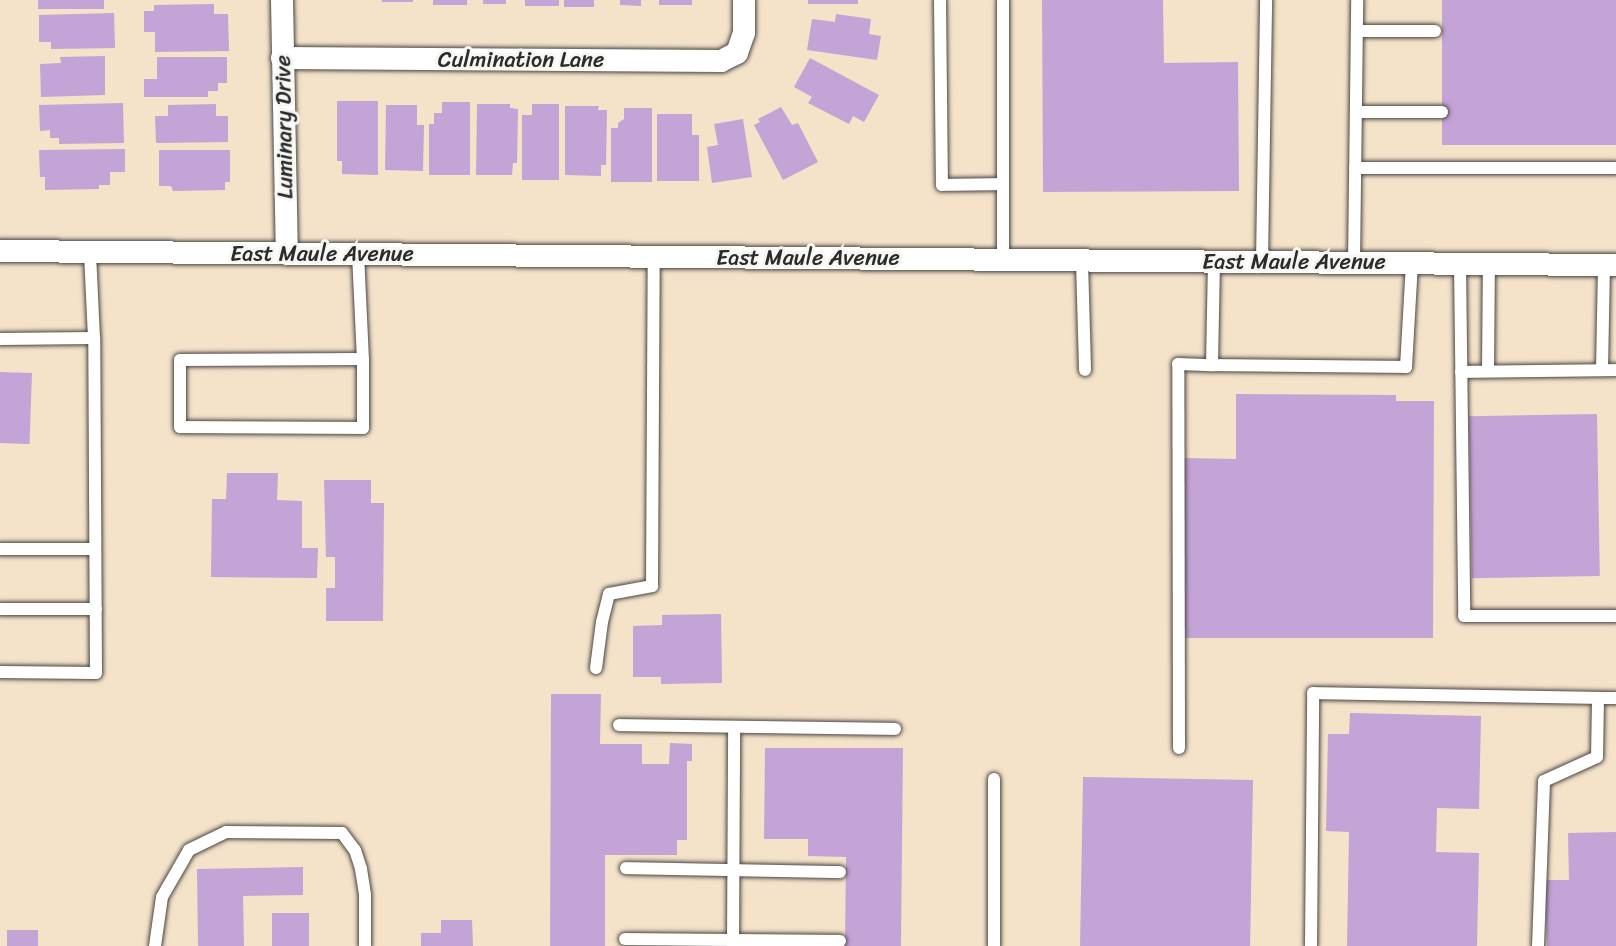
<!DOCTYPE html>
<style>
body{margin:0}
#map{position:relative;width:1616px;height:946px;overflow:hidden;background:#f4e2c9;font-family:Sriracha,sans-serif}
div>[style]{position:absolute}
[style*='--x']{left:calc(var(--x)*1px);top:calc(var(--y)*1px);width:calc(var(--w)*1px);rotate:calc(var(--a)*1deg)}
.building>*{inset:0;background:#c4a3d6;transform-origin:0 0}
.roads{filter:drop-shadow(0 0 2px #494643) drop-shadow(0 0 2px #494643)}
.service>*{height:12px;margin:-6px;padding:0 6px;transform-origin:6px;border-radius:6px;background:#fff}
.minor>*{height:22px;margin:-11px;padding:0 11px;transform-origin:11px;border-radius:11px;background:#fff}
span{translate:-50% -50%;white-space:nowrap;text-align:center;line-height:1.15;-webkit-text-stroke:6px #f6f6f2;paint-order:stroke}
.street-label{font-size:22px;color:#2b2b2b}
</style>
<div id="map">
<div class="building">
<div style="left:38px;top:0;width:66px;height:9px"></div>
<div style="left:382px;top:0;width:31px;height:2px"></div>
<div style="left:433px;top:0;width:34px;height:5px"></div>
<div style="left:483px;top:0;width:23px;height:4px"></div>
<div style="left:525px;top:0;width:34px;height:6px"></div>
<div style="left:564px;top:0;width:30px;height:7px"></div>
<div style="clip-path:polygon(620px 0,641px 0,641px 6px,620px 5px)"></div>
<div style="left:659px;top:0;width:33px;height:5px"></div>
<div style="left:808px;top:0;width:50px;height:4px"></div>
<div style="clip-path:polygon(1042px 0,1163px 0,1164px 63px,1238px 62px,1239px 191px,1043px 192px)"></div>
<div style="left:1442px;top:0;width:174px;height:145px"></div>
<div style="clip-path:polygon(214px 4px,214px 14px,228px 14px,229px 51px,155px 52px,155px 32px,144px 32px,144px 11px,154px 11px,154px 5px)"></div>
<div style="clip-path:polygon(114px 13px,115px 48px,51px 49px,51px 42px,39px 42px,39px 15px)"></div>
<div style="clip-path:polygon(836px 14px,871px 19px,869px 34px,881px 36px,877px 60px,807px 50px,812px 19px,835px 22px)"></div>
<div style="clip-path:polygon(105px 56px,105px 95px,41px 97px,40px 64px,61px 63px,60px 57px)"></div>
<div style="clip-path:polygon(157px 57px,227px 57px,227px 83px,218px 83px,218px 91px,208px 91px,208px 97px,144px 97px,144px 79px,157px 79px)"></div>
<div style="clip-path:polygon(810px 58px,879px 95px,864px 122px,853px 116px,849px 124px,808px 103px,812px 97px,794px 87px)"></div>
<div style="clip-path:polygon(337px 101px,378px 101px,378px 175px,342px 174px,342px 161px,337px 161px)"></div>
<div style="clip-path:polygon(442px 102px,470px 102px,470px 175px,429px 175px,429px 124px,434px 124px,434px 113px,442px 113px)"></div>
<div style="clip-path:polygon(123px 103px,124px 143px,59px 144px,59px 138px,50px 138px,50px 130px,40px 131px,39px 105px)"></div>
<div style="clip-path:polygon(216px 104px,216px 116px,228px 116px,228px 142px,156px 143px,155px 116px,168px 116px,168px 105px)"></div>
<div style="clip-path:polygon(477px 104px,510px 104px,510px 108px,518px 109px,517px 163px,513px 163px,512px 175px,476px 175px)"></div>
<div style="clip-path:polygon(532px 104px,559px 104px,559px 180px,522px 180px,522px 115px,532px 115px)"></div>
<div style="clip-path:polygon(386px 105px,417px 105px,417px 125px,424px 125px,423px 171px,385px 170px)"></div>
<div style="clip-path:polygon(565px 106px,599px 106px,598px 110px,607px 110px,606px 165px,601px 165px,601px 176px,565px 175px)"></div>
<div style="clip-path:polygon(781px 107px,792px 125px,798px 123px,818px 162px,783px 180px,754px 125px,760px 122px,758px 119px)"></div>
<div style="clip-path:polygon(624px 108px,652px 108px,652px 182px,611px 182px,611px 128px,618px 128px,618px 123px,624px 119px)"></div>
<div style="clip-path:polygon(657px 114px,692px 114px,692px 135px,699px 135px,699px 181px,657px 181px)"></div>
<div style="clip-path:polygon(743px 119px,752px 177px,712px 183px,707px 147px,718px 145px,714px 124px)"></div>
<div style="clip-path:polygon(125px 149px,125px 172px,110px 172px,110px 185px,99px 185px,99px 189px,45px 190px,45px 177px,40px 177px,39px 150px)"></div>
<div style="clip-path:polygon(159px 150px,230px 150px,230px 182px,225px 182px,225px 190px,173px 191px,171px 186px,159px 186px)"></div>
<div style="left:0;top:372px;width:32px;height:71px;rotate:2deg"></div>
<div style="clip-path:polygon(1236px 394px,1396px 395px,1396px 401px,1434px 401px,1433px 638px,1182px 638px,1182px 458px,1236px 459px)"></div>
<div style="left:1597px;top:414px;width:162px;height:128px;rotate:89deg"></div>
<div style="clip-path:polygon(227px 473px,278px 473px,277px 500px,302px 501px,302px 548px,318px 548px,317px 578px,211px 577px,212px 499px,226px 499px)"></div>
<div style="clip-path:polygon(324px 480px,371px 480px,371px 503px,384px 503px,383px 621px,326px 621px,326px 588px,335px 588px,335px 557px,326px 557px)"></div>
<div style="clip-path:polygon(721px 614px,722px 683px,661px 684px,661px 677px,633px 677px,633px 626px,662px 625px,662px 615px)"></div>
<div style="clip-path:polygon(551px 694px,601px 694px,600px 744px,642px 744px,642px 764px,669px 764px,670px 743px,692px 744px,692px 761px,687px 761px,687px 840px,677px 840px,677px 855px,605px 855px,605px 946px,550px 946px)"></div>
<div style="clip-path:polygon(1350px 713px,1481px 716px,1479px 809px,1437px 808px,1436px 852px,1479px 853px,1477px 946px,1347px 946px,1349px 832px,1326px 831px,1328px 734px,1349px 734px)"></div>
<div style="clip-path:polygon(765px 748px,903px 748px,901px 946px,845px 946px,846px 857px,808px 856px,808px 839px,764px 839px)"></div>
<div style="left:1083px;top:777px;width:170px;height:169px;rotate:1deg"></div>
<div style="clip-path:polygon(1616px 832px,1616px 946px,1547px 946px,1545px 880px,1569px 880px,1568px 833px)"></div>
<div style="clip-path:polygon(303px 867px,303px 895px,243px 896px,244px 946px,198px 946px,197px 869px)"></div>
<div style="left:272px;top:913px;width:37px;height:33px"></div>
<div style="clip-path:polygon(441px 920px,472px 920px,473px 946px,421px 946px,421px 933px,441px 933px)"></div>
<div style="left:7px;top:930px;width:31px;height:16px"></div>
</div>
<div class="roads">
<div class="service">
<div style="--x:940;--y:0;--w:185;--a:89.4"></div>
<div style="--x:942;--y:185;--w:61;--a:-0.9"></div>
<div style="--x:1357;--y:31;--w:78;--a:0"></div>
<div style="--x:1356;--y:112;--w:86;--a:0"></div>
<div style="--x:1355;--y:168;--w:261;--a:0"></div>
<div style="--x:358;--y:254;--w:105;--a:87.3"></div>
<div style="--x:363;--y:359;--w:69;--a:90"></div>
<div style="--x:363;--y:428;--w:183;--a:-179.7"></div>
<div style="--x:180;--y:427;--w:67;--a:-90"></div>
<div style="--x:180;--y:360;--w:183;--a:-0.3"></div>
<div style="--x:1003;--y:260;--w:260;--a:-90"></div>
<div style="--x:1082;--y:261;--w:109;--a:88.4"></div>
<div style="--x:1214;--y:261;--w:104;--a:91.1"></div>
<div style="--x:1212;--y:365;--w:194;--a:0.6"></div>
<div style="--x:1406;--y:367;--w:104;--a:-86.7"></div>
<div style="--x:1262;--y:262;--w:262;--a:-89.1"></div>
<div style="--x:1354;--y:263;--w:263;--a:-89.3"></div>
<div style="--x:1460;--y:264;--w:352;--a:89.3"></div>
<div style="--x:1464;--y:616;--w:152;--a:0"></div>
<div style="--x:0;--y:339;--w:94;--a:-0.6"></div>
<div style="--x:1602;--y:370;--w:105;--a:-88.9"></div>
<div style="--x:1488;--y:371;--w:107;--a:-89.5"></div>
<div style="--x:1461;--y:372;--w:155;--a:-0.7"></div>
<div style="--x:0;--y:549;--w:95;--a:0"></div>
<div style="--x:0;--y:609;--w:96;--a:0"></div>
<div style="--x:596;--y:668;--w:46;--a:-82.6"></div>
<div style="--x:602;--y:622;--w:29;--a:-76"></div>
<div style="--x:609;--y:594;--w:44;--a:-10.5"></div>
<div style="--x:652;--y:586;--w:329;--a:-89.7"></div>
<div style="--x:0;--y:672;--w:96;--a:0.6"></div>
<div style="--x:96;--y:673;--w:335;--a:-90.3"></div>
<div style="--x:94;--y:338;--w:86;--a:-92.7"></div>
<div style="--x:619;--y:725;--w:276;--a:0.8"></div>
<div style="--x:1179;--y:748;--w:384;--a:-90.1"></div>
<div style="--x:1178;--y:364;--w:34;--a:2"></div>
<div style="--x:994;--y:779;--w:167;--a:90"></div>
<div style="--x:626;--y:868;--w:214;--a:1.1"></div>
<div style="--x:625;--y:939;--w:215;--a:0.5"></div>
<div style="--x:155;--y:946;--w:49;--a:-81.9"></div>
<div style="--x:162;--y:897;--w:54;--a:-60.1"></div>
<div style="--x:189;--y:850;--w:41;--a:-25.9"></div>
<div style="--x:226;--y:832;--w:116;--a:0.5"></div>
<div style="--x:342;--y:833;--w:21;--a:53"></div>
<div style="--x:355;--y:850;--w:20;--a:72"></div>
<div style="--x:361;--y:869;--w:26;--a:81"></div>
<div style="--x:365;--y:895;--w:51;--a:90"></div>
<div style="--x:733;--y:946;--w:219;--a:-89.7"></div>
<div style="--x:1311;--y:946;--w:253;--a:-89.5"></div>
<div style="--x:1313;--y:693;--w:285;--a:1"></div>
<div style="--x:1538;--y:946;--w:165;--a:-87.9"></div>
<div style="--x:1544;--y:781;--w:58;--a:-24.4"></div>
<div style="--x:1597;--y:757;--w:59;--a:-89"></div>
<div style="--x:1598;--y:698;--w:18;--a:0"></div>
</div>
<div class="minor">
<div style="--x:282;--y:0;--w:254;--a:88.9"></div>
<div style="--x:282;--y:58;--w:439;--a:0.4"></div>
<div style="--x:721;--y:61;--w:18;--a:-27"></div>
<div style="--x:737;--y:53;--w:21;--a:-71"></div>
<div style="--x:744;--y:33;--w:33;--a:-90"></div>
<div style="--x:0;--y:251;--w:1616;--a:0.5"></div>
</div>
</div>
<div class="street-label">
<span style="left:521px;top:60px">Culmination Lane</span>
<span style="left:284px;top:127px;rotate:-91deg">Luminary Drive</span>
<span style="left:322px;top:254px">East Maule Avenue</span>
<span style="left:808px;top:258px">East Maule Avenue</span>
<span style="left:1294px;top:262px">East Maule Avenue</span>
</div>
</div>
